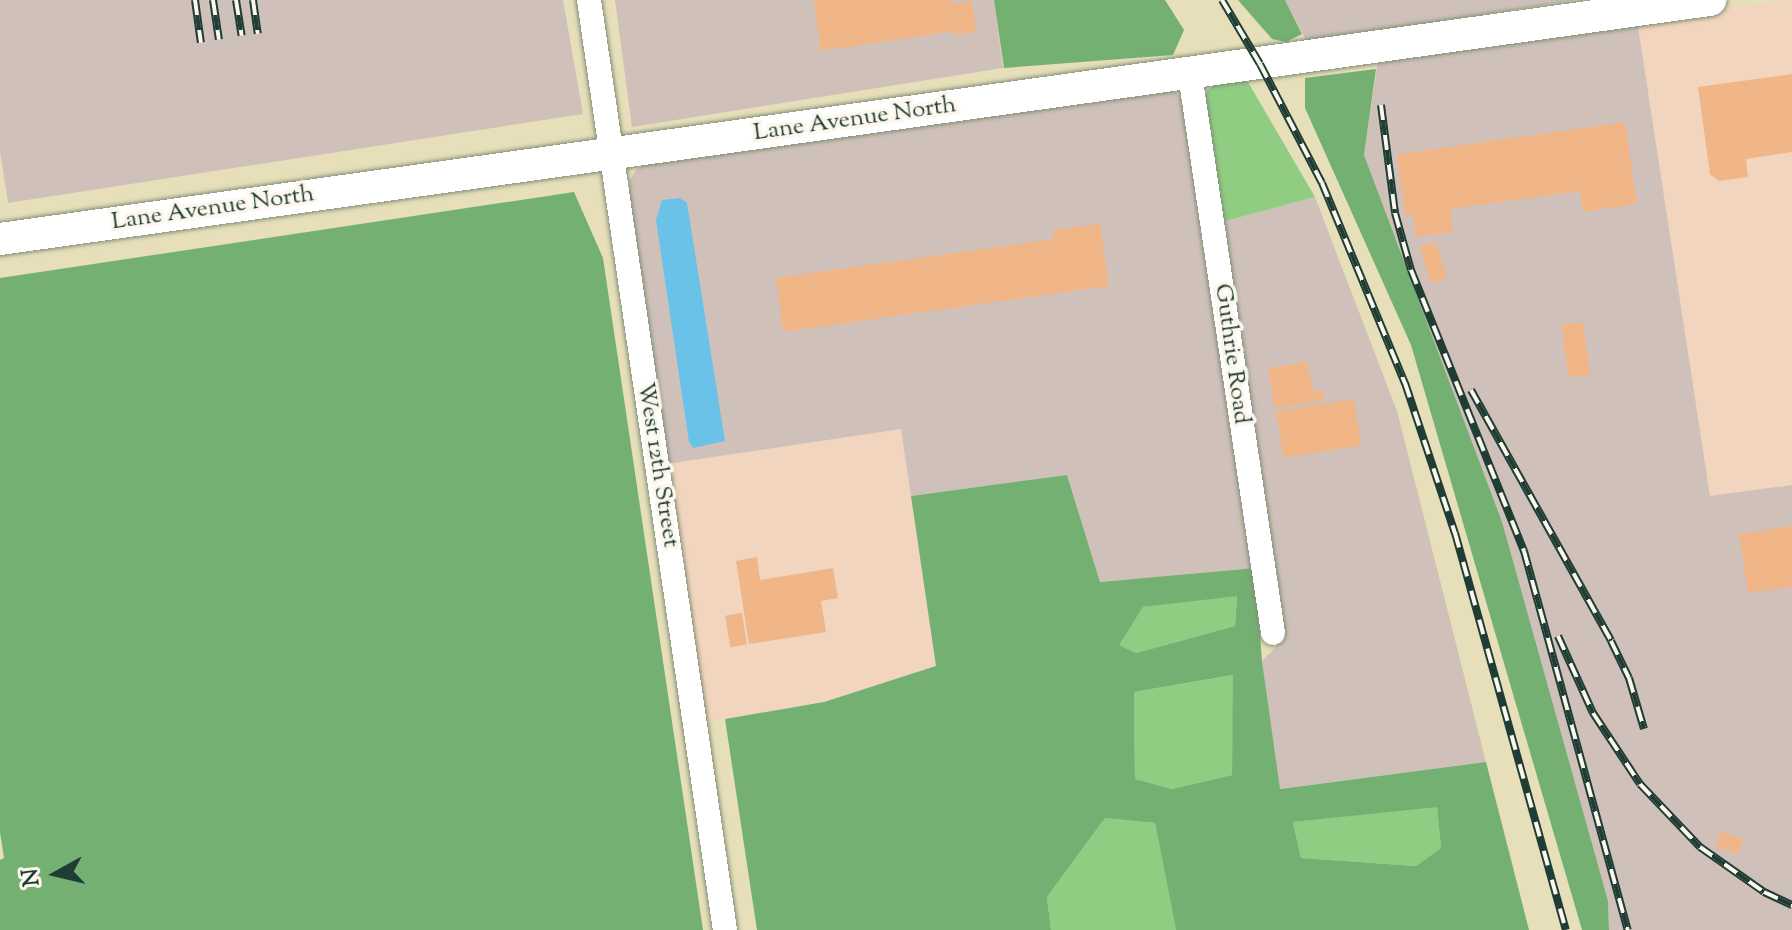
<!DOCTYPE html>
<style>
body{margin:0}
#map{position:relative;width:1792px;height:930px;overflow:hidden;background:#e6dfba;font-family:"Sorts Mill Goudy",serif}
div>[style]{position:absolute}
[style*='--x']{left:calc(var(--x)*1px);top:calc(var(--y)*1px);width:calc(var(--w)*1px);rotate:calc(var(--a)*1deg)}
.built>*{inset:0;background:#f2d5be}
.industrial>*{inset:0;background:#cfc1ba}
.green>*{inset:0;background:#8fcd83}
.forest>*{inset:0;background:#73b071}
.water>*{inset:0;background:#6bc2e8}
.building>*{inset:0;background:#f0b688;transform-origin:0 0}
.roads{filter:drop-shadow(0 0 2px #828e77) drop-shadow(0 0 2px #828e77)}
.minor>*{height:24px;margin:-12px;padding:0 12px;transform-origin:12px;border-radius:12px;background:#fff}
.major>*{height:32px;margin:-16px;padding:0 16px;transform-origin:16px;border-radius:16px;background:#fff}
.rail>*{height:8px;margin-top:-4px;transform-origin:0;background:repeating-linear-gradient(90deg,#fbf7ec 0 15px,#1f3d34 0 30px);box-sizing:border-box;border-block:2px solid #1f3d34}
span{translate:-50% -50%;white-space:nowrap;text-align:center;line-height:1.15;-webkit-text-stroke:7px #fbf7ec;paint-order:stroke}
.street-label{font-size:24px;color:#1f3d34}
.north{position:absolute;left:16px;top:834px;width:80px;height:80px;-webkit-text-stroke:6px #fbf7ec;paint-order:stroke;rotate:262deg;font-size:22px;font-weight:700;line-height:32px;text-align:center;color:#1f3d34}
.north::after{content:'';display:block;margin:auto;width:28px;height:36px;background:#1f3d34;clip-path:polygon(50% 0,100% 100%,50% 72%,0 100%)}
</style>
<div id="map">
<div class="built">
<div style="clip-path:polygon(1792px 0,1792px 485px,1710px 497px,1637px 20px)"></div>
<div style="clip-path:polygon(902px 429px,937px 666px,824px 702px,704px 722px,666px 464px)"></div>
</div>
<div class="industrial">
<div style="clip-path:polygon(0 0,563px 0,583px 114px,8px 203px,0 151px)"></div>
<div style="clip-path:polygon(615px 0,994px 0,1003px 68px,632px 127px)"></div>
<div style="clip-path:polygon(1285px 0,1576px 0,1307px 42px)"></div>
<div style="clip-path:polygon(1637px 20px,1710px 496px,1792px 485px,1792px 930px,1609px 930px,1608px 901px,1364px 155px,1378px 60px)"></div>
<div style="clip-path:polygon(1172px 90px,1186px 101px,1255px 568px,1100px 582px,1067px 475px,911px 496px,901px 429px,666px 464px,628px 197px,630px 180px,636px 170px,649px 162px)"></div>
<div style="clip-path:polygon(1315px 197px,1397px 411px,1486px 762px,1279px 789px,1262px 661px,1281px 642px,1222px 222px)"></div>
</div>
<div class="green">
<div style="clip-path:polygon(1245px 77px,1315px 197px,1222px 222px,1202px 108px,1207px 91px,1218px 81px)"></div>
<div style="clip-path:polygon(1237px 595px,1235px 626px,1136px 653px,1118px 645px,1143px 607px)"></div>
<div style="clip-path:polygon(1234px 675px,1232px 775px,1172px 789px,1135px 779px,1134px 692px)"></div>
<div style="clip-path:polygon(1437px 806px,1441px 848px,1416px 866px,1301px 858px,1293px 822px)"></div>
<div style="clip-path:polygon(1105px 818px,1155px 823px,1176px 930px,1051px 930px,1047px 897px)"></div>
</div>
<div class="forest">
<div style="clip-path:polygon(994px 0,1165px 0,1184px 30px,1173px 55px,1004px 68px)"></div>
<div style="clip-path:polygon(1238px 0,1285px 0,1302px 34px,1286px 42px,1272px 39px)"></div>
<div style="clip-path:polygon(1376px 69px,1364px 155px,1502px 522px,1608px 901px,1609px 930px,1582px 930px,1411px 345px,1305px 108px,1305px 78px)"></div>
<div style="clip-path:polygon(574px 192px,603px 258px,703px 930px,0 930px,0 860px,4px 858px,0 832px,0 278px)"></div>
<div style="clip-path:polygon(evenodd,1067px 475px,1100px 582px,1255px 568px,1262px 661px,1280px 789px,1486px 762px,1529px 930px,1176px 930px,1155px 823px,1105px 818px,1047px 897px,1051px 930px,757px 930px,725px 719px,824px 702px,936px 666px,911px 496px,1067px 475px,1237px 596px,1235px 626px,1136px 653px,1119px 645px,1143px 607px,1237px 596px,1067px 475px,1233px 675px,1232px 775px,1172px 789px,1135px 779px,1134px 692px,1233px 675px,1067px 475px,1437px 807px,1441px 848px,1416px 866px,1301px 858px,1293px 822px,1437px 807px)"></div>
</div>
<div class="water">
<div style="clip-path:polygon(680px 198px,687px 203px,725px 441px,693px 448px,689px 442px,656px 220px,662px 200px)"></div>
</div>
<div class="building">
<div style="clip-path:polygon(814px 0,952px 0,953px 4px,972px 1px,976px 32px,955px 35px,955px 31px,821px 51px)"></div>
<div style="clip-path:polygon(1792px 74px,1792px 152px,1746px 159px,1748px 177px,1719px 181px,1710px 174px,1698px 87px)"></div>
<div style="clip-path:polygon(1625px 122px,1637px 204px,1583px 212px,1580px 191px,1450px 209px,1453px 232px,1416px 237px,1413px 214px,1405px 215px,1397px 154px)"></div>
<div style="clip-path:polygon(1100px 224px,1109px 286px,783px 332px,776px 278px,1054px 239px,1052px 230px)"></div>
<div style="left:1436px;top:242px;width:38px;height:17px;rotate:73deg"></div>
<div style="left:1583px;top:322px;width:53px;height:22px;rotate:82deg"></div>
<div style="clip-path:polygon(1308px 362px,1312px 387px,1315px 391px,1323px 390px,1324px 400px,1274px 408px,1268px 368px)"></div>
<div style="left:1354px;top:399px;width:47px;height:79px;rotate:81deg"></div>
<div style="clip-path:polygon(1792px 526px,1792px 587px,1748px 593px,1739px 534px)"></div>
<div style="clip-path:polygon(757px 557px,760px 580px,833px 568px,838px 598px,821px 601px,826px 632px,749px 644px,736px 561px)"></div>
<div style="left:742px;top:613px;width:32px;height:17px;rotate:81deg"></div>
<div style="left:1720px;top:832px;width:24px;height:16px;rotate:15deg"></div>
</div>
<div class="roads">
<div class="minor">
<div style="--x:589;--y:0;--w:940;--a:81.68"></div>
<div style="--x:1190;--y:74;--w:565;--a:81.55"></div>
</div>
<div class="major">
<div style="--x:0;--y:239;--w:1727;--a:-7.96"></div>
</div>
</div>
<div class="rail">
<div style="--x:195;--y:0;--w:43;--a:82.1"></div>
<div style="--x:213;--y:0;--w:40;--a:81.5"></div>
<div style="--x:236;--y:0;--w:36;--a:81"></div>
<div style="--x:253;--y:0;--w:34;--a:82"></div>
<div style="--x:1222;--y:0;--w:74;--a:59.3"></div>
<div style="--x:1260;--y:64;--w:134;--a:62.5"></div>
<div style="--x:1322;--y:183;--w:217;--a:67.5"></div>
<div style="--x:1405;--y:383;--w:158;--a:71.6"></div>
<div style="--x:1455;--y:533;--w:412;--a:74.4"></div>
<div style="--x:1381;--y:105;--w:109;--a:82.6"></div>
<div style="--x:1395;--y:213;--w:59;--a:74.3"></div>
<div style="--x:1411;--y:270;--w:303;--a:68.1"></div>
<div style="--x:1524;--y:551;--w:393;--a:74.7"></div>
<div style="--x:1471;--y:390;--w:287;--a:60.8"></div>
<div style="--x:1611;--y:641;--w:41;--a:64.1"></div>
<div style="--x:1629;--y:678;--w:53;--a:73.6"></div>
<div style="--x:1558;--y:636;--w:85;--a:65.6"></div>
<div style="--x:1593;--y:713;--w:85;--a:56.5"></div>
<div style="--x:1640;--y:784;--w:87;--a:46.4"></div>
<div style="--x:1700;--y:847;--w:78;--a:35.1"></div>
<div style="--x:1764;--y:892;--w:31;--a:25"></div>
</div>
<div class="street-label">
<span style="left:855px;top:120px;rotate:-8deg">Lane Avenue North</span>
<span style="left:213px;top:209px;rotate:-8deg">Lane Avenue North</span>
<span style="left:1231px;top:354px;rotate:82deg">Guthrie Road</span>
<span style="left:657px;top:465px;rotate:81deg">West 12th Street</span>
</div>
<div class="north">N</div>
</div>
